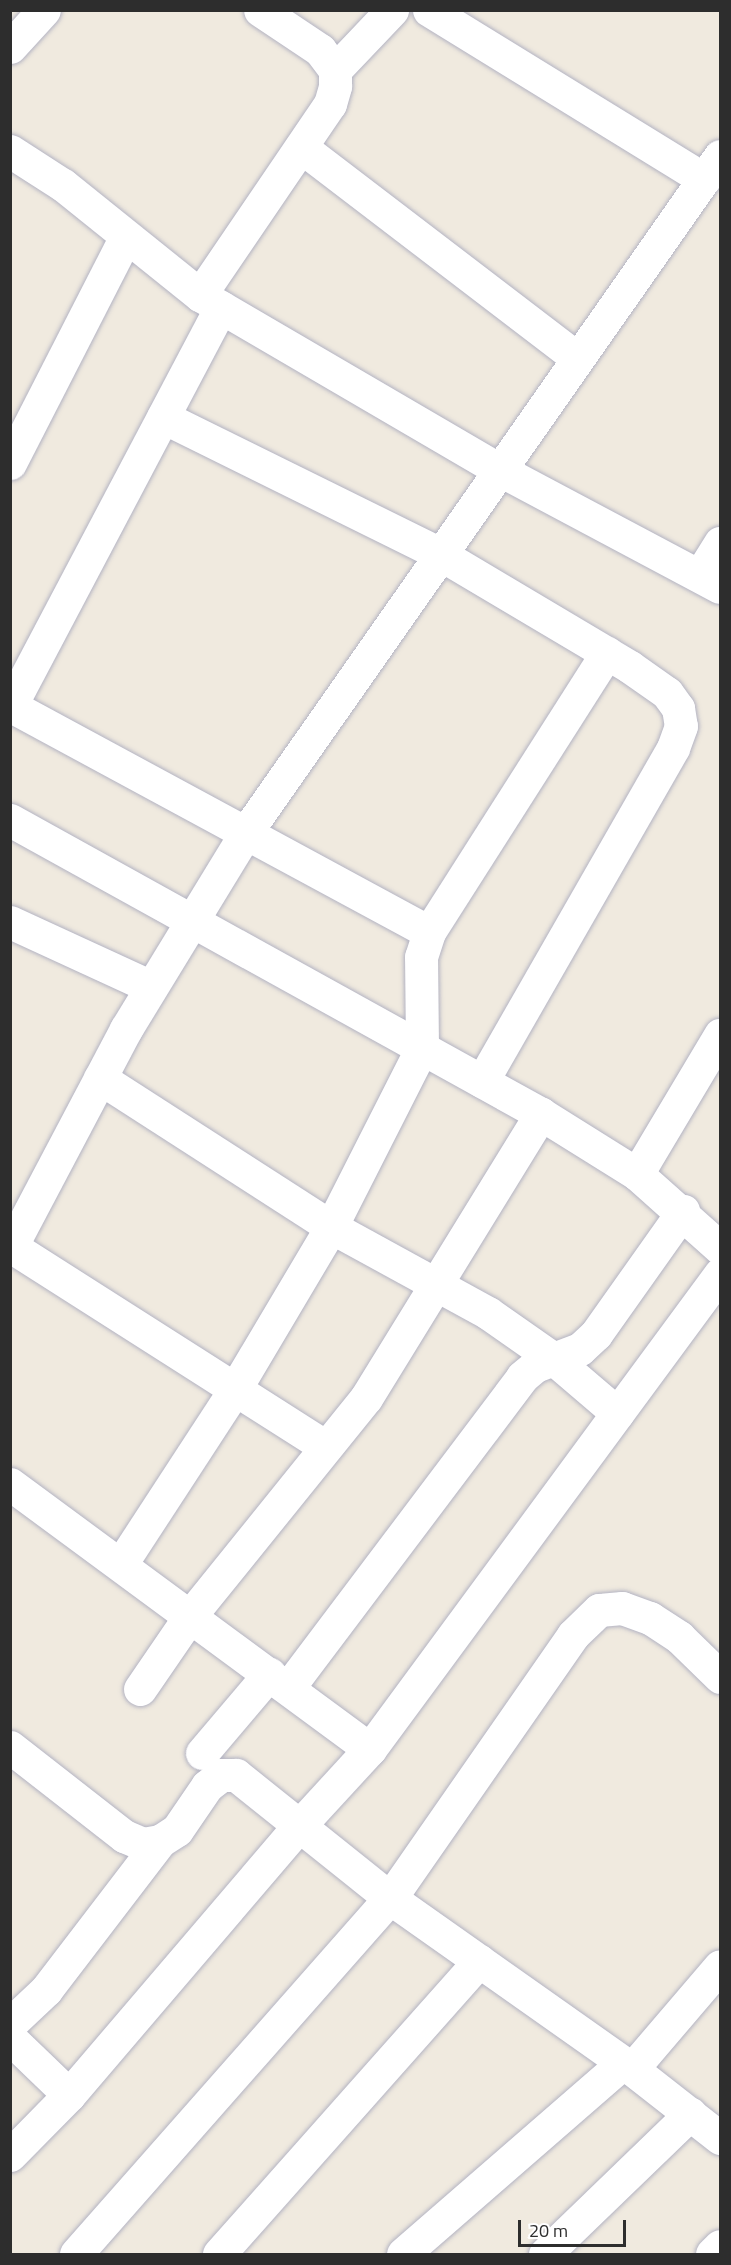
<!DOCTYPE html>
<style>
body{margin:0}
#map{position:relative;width:731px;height:2265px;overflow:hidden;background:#f0eadf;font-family:"Titillium Web",sans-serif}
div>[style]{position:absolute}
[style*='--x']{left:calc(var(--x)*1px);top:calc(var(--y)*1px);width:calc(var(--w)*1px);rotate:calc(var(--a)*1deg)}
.roads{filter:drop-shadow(0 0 2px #b3b3c2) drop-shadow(0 0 2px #b3b3c2)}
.minor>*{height:33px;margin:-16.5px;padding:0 16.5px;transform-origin:16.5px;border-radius:16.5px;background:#fff}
span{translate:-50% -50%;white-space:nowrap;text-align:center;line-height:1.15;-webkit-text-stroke:6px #fff;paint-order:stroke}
.frame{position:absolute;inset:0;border:12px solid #2d2d2d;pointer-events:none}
.scale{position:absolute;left:518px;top:2220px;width:108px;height:27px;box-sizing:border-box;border:3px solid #2d2d2d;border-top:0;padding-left:8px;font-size:18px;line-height:21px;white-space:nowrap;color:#2d2d2d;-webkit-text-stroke:4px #fff;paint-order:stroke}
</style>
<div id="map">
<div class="roads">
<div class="minor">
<div style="--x:429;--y:10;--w:323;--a:31.6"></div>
<div style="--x:10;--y:47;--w:50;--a:-47.4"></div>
<div style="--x:335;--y:70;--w:83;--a:-46.5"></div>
<div style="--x:301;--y:147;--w:347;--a:37.4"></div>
<div style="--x:10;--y:151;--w:63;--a:32.7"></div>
<div style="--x:63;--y:185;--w:176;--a:38.8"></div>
<div style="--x:200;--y:295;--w:345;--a:30.3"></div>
<div style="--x:498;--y:469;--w:251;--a:28"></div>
<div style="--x:200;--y:295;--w:231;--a:-55.8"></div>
<div style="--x:330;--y:104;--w:19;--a:-74"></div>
<div style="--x:335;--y:86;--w:16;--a:-90"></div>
<div style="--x:335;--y:70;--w:25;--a:-127"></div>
<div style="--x:320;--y:50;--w:72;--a:-146.3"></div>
<div style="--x:163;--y:417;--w:309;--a:26.3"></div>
<div style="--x:440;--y:554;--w:221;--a:30.7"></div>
<div style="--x:630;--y:667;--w:45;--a:35.1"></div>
<div style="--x:667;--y:693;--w:19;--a:54"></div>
<div style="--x:678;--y:708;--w:18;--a:81"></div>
<div style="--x:681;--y:726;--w:23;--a:110"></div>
<div style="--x:673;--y:748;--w:384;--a:119.8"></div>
<div style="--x:10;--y:463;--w:253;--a:-62.9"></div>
<div style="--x:700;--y:575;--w:38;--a:-58"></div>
<div style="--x:11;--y:706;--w:475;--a:28.4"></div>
<div style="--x:10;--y:707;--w:452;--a:-62.2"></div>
<div style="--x:10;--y:820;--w:607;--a:28.97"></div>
<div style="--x:541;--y:1114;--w:113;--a:32"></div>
<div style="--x:637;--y:1174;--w:111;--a:41.7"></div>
<div style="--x:10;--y:922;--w:155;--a:24.7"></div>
<div style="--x:100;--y:1078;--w:275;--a:32.8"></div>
<div style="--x:331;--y:1227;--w:179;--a:28.7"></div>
<div style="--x:488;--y:1313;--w:82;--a:35"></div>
<div style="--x:555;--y:1360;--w:82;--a:40.5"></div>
<div style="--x:637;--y:1174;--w:162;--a:-59.2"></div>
<div style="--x:12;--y:1247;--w:372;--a:32.5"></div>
<div style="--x:10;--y:1249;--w:249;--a:-62.2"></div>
<div style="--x:126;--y:1029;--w:232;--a:-58.6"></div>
<div style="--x:247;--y:831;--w:824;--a:-54.98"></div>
<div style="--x:10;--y:1484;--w:447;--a:36.4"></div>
<div style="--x:121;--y:1564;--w:209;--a:-56.9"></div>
<div style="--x:235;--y:1389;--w:188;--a:-59.3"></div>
<div style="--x:331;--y:1227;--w:201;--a:-63.1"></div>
<div style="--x:422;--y:1048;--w:91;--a:-90.6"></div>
<div style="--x:421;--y:957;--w:26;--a:-72"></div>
<div style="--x:429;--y:932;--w:331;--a:-57.5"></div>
<div style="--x:288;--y:1688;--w:389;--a:-53"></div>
<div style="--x:522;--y:1377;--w:17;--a:-40"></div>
<div style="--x:535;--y:1366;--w:48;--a:-20.7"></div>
<div style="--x:580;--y:1349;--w:22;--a:-43"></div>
<div style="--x:596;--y:1334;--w:151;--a:-54.7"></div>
<div style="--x:140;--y:1689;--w:88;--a:-55.6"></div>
<div style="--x:190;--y:1616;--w:280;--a:-51.1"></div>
<div style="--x:366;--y:1398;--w:334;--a:-58.4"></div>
<div style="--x:10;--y:1747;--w:145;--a:38"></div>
<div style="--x:124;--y:1836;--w:21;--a:23"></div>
<div style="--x:143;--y:1844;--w:17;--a:-10"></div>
<div style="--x:160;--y:1841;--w:20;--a:-33"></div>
<div style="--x:177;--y:1830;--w:53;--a:-55.7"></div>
<div style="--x:207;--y:1786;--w:18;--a:-38"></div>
<div style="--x:221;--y:1775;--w:15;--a:0"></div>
<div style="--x:236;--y:1775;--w:193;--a:38.7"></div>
<div style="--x:387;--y:1896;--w:300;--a:35.2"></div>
<div style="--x:632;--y:2069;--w:135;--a:-49.5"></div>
<div style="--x:202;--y:1753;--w:104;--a:-49.7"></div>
<div style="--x:10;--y:2024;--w:50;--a:-43.4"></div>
<div style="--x:46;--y:1990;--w:188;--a:-52.6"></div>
<div style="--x:10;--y:2038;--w:82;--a:44"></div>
<div style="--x:632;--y:2069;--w:112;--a:38.1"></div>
<div style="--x:10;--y:2155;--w:84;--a:-45.5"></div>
<div style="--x:69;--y:2095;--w:355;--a:-49.5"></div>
<div style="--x:300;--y:1825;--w:103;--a:-47.4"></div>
<div style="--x:370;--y:1749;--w:590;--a:-53.62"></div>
<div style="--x:76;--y:2254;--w:476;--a:-48.6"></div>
<div style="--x:391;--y:1897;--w:319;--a:-55.2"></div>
<div style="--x:573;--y:1635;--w:36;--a:-44"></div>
<div style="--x:599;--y:1610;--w:23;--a:-5"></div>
<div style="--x:622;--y:1608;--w:30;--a:20"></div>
<div style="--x:650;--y:1618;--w:35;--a:33"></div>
<div style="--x:679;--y:1637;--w:57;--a:44.3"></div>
<div style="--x:219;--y:2254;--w:392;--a:-48.4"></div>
<div style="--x:403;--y:2254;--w:291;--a:-41"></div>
<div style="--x:545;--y:2254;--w:202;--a:-44"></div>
<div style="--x:712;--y:2254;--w:11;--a:-45"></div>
</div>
</div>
<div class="frame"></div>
<div class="scale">20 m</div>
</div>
